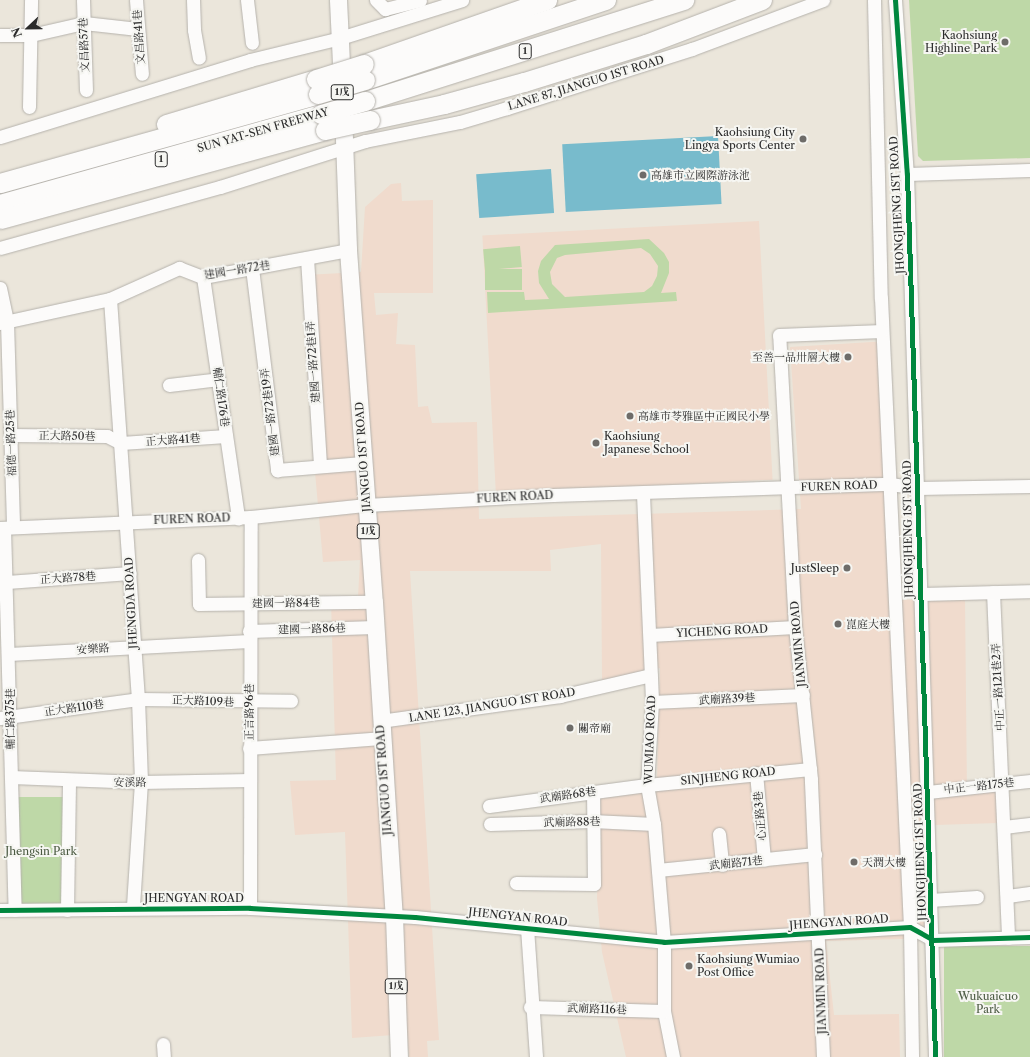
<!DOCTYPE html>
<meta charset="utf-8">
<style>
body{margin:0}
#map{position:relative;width:1030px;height:1057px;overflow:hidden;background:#ebe6db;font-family:"Libre Caslon Text","Noto Serif TC",serif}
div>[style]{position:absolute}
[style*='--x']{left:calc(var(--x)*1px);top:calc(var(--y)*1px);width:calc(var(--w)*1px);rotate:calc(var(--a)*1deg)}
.built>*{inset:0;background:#f0dbcd;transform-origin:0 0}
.green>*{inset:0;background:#bed8a7;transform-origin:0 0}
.water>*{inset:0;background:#78bbcc;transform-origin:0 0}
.roads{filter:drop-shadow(0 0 1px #b5b2ac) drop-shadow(0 0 1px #b5b2ac)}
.minor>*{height:13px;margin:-6.5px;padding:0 6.5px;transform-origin:6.5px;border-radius:6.5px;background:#fcfbfa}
.major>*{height:17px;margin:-8.5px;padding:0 8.5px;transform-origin:8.5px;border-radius:8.5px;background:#fcfbfa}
.highway>*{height:19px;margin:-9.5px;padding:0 9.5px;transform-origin:9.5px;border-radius:9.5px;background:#fcfbfa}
.bridges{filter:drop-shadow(0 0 1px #b5b2ac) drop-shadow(0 0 1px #b5b2ac)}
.highway-bridge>*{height:19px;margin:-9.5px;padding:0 9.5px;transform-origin:9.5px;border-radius:9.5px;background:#fcfbfa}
.cycleway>*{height:5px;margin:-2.5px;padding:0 2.5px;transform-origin:2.5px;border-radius:2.5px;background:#00873e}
.dots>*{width:11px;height:11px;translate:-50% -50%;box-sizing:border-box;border:2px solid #f6f6f2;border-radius:50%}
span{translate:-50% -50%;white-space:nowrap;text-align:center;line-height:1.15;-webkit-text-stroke:4px #f6f6f2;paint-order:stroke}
.shield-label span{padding:1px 3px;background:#f6f6f2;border:1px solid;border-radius:3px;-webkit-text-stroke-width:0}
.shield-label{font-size:10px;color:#2b2b2b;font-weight:700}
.poi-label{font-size:11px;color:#2b2b2b}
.right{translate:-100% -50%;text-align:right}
.left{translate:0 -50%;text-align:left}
.street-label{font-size:11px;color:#2b2b2b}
.park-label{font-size:11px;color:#4c5b43}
.north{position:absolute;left:8px;top:8px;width:40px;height:40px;-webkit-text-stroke:3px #f6f6f2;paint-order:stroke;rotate:248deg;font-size:11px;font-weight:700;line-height:16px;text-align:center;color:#2b2b2b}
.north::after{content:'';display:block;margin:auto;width:14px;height:18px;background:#2b2b2b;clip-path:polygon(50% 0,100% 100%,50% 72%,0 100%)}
</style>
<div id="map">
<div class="built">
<div style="clip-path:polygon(401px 183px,402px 201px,433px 200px,433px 293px,374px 293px,376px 315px,398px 313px,396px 344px,415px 345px,418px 407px,428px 406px,432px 423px,477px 422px,479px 519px,801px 509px,790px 347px,888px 341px,899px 600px,965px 598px,967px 795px,999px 791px,998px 823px,935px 825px,939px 938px,826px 941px,834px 1015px,899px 1014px,900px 1057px,626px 1057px,602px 952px,597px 898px,600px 787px,657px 779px,660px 668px,602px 682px,601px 544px,550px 550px,551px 571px,410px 571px,439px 1040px,427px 1041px,428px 1057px,409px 1057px,407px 1034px,352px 1038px,345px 832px,295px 835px,290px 781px,336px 780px,331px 599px,358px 597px,360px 560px,323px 562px,315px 472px,305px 275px,361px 272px,365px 207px,391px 184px)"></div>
<div style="left:759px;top:221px;width:259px;height:277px;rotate:87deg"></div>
</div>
<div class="green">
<div style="clip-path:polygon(909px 0,1030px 0,1030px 158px,923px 161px,918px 156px)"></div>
<div style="clip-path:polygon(evenodd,649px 239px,664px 253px,669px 262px,669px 273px,661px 293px,676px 292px,677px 301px,488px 313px,487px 292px,524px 292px,525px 300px,549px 299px,539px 283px,538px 271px,541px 261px,555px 245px,649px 239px,641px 248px,650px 254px,658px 266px,657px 276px,652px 286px,644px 292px,565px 297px,552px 284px,550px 272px,557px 258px,565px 255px,641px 248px)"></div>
<div style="left:520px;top:246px;width:21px;height:37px;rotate:85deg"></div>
<div style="left:485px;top:269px;width:37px;height:21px"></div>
<div style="left:18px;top:797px;width:45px;height:108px"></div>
<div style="left:1030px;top:946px;width:111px;height:86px;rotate:90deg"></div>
</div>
<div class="water">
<div style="left:718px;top:136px;width:68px;height:156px;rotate:87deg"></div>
<div style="left:551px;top:169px;width:44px;height:75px;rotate:86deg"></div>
</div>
<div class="roads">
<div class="minor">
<div style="--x:83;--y:0;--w:90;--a:88.1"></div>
<div style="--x:136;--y:0;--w:74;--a:85.4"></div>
<div style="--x:193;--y:0;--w:30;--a:88"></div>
<div style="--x:194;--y:30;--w:28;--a:80"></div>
<div style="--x:247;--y:0;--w:43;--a:83.4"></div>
<div style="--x:376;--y:0;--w:13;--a:45"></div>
<div style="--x:385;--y:9;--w:36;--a:-14"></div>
<div style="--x:874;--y:0;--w:298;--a:88.7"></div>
<div style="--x:881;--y:298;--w:630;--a:87.36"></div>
<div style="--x:910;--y:927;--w:130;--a:89.1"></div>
<div style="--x:895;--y:0;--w:174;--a:86.1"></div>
<div style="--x:907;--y:174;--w:883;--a:88.18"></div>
<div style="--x:0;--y:35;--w:31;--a:0"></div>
<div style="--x:31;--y:35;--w:54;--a:-12.8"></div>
<div style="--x:84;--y:23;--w:54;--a:6.3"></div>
<div style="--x:29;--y:107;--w:107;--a:-88.9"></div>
<div style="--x:0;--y:137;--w:262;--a:-17.1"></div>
<div style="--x:250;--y:60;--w:93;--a:-13.7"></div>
<div style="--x:340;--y:38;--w:128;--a:-17.3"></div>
<div style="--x:907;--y:174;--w:123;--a:-1.9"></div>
<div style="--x:0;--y:248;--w:228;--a:-15.5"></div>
<div style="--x:220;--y:187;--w:152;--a:-17.6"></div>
<div style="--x:365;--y:141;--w:97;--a:-11.3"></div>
<div style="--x:460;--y:122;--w:49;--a:-16.6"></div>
<div style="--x:507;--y:108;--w:194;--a:-17.7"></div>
<div style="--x:692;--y:49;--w:140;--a:-20.5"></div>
<div style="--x:307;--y:258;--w:208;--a:86.4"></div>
<div style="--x:252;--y:268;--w:204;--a:82.9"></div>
<div style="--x:277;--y:470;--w:86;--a:-4.7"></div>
<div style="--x:203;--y:277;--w:244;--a:81.7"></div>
<div style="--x:0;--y:288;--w:35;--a:78"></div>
<div style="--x:7;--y:322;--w:205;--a:88.3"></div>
<div style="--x:110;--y:299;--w:401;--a:86"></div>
<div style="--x:138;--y:699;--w:83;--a:87.9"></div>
<div style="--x:141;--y:782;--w:125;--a:93.7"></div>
<div style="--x:0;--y:323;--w:113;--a:-12.3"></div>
<div style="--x:110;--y:299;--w:76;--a:-24.2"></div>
<div style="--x:179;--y:268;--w:26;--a:21"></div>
<div style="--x:203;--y:277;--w:147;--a:-10.5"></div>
<div style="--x:169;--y:385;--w:50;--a:-6.8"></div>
<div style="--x:11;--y:435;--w:96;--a:0.6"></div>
<div style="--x:107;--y:436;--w:16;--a:27"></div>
<div style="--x:121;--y:443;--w:105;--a:-3.8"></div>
<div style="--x:643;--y:494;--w:208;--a:87.5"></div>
<div style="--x:652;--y:702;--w:83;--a:93.4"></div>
<div style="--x:647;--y:785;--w:40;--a:80"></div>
<div style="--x:654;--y:824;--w:118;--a:85.2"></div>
<div style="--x:664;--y:942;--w:69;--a:90"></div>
<div style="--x:664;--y:1011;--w:47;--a:78.9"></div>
<div style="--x:0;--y:528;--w:251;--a:-2.5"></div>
<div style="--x:251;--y:517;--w:116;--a:-6"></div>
<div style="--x:366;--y:505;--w:187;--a:-3.1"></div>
<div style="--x:553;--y:495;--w:337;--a:-1.9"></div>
<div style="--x:890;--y:484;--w:28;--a:8"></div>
<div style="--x:918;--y:488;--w:112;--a:-1"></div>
<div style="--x:4;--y:528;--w:382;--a:88.4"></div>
<div style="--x:198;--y:560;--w:44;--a:88.7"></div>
<div style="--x:199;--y:604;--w:175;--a:-0.7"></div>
<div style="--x:7;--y:582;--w:123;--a:-4.2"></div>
<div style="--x:993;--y:592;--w:346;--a:87.5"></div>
<div style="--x:919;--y:594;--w:111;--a:-1.5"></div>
<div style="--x:249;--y:631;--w:126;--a:-1.8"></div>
<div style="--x:650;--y:635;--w:145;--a:-3.2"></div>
<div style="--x:9;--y:654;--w:240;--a:-3.1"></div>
<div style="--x:652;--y:702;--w:151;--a:-2.7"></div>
<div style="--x:0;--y:718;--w:139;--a:-7.8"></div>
<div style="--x:138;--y:699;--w:153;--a:0.7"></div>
<div style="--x:380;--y:721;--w:182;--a:-7.9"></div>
<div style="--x:560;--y:696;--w:93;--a:-13"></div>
<div style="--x:249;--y:748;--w:132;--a:-4.3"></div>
<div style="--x:756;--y:773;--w:87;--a:84.7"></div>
<div style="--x:11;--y:777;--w:130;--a:2.2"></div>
<div style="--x:141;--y:782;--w:109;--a:-1.1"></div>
<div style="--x:928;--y:792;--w:103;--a:-6.2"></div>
<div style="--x:489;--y:806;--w:159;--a:-7.6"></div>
<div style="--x:647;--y:785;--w:164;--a:-5.6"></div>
<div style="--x:490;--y:824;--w:102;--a:-1.7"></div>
<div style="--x:592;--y:821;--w:62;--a:2.8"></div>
<div style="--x:1004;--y:827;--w:26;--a:-7"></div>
<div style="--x:719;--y:834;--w:31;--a:84"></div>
<div style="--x:658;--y:870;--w:158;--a:-5.8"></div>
<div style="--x:516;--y:883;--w:78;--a:0.7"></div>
<div style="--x:594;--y:884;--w:92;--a:-90.6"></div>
<div style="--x:1008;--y:896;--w:22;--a:-8"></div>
<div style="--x:930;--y:900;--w:47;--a:-3.7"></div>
<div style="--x:250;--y:908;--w:391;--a:-89.9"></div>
<div style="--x:0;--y:910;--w:250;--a:-0.5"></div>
<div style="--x:250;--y:908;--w:165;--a:3.1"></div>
<div style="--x:415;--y:917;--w:250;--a:5.7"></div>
<div style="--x:664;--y:942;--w:246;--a:-3.5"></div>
<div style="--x:910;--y:927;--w:26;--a:29"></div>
<div style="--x:933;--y:940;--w:97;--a:-1.8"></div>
<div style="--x:67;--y:910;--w:129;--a:-89.1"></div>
<div style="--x:527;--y:928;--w:129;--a:86"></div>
<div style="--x:530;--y:1007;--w:134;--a:1.7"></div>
<div style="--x:163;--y:1044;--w:13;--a:86"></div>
<div style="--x:823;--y:1057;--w:278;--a:-92.5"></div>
<div style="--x:811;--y:779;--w:153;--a:-96"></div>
<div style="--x:795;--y:627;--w:292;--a:-93.1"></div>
<div style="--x:779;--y:335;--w:103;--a:-2.2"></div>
</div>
<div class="major">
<div style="--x:338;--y:0;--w:84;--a:87.3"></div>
<div style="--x:343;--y:112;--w:138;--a:87.9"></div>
<div style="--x:348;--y:250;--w:353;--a:85.8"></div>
<div style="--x:374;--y:602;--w:315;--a:86.4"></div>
<div style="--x:394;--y:916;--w:141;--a:88"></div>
</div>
<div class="highway">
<div style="--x:364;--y:64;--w:194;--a:-19.3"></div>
<div style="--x:365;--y:80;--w:254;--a:-18.4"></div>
<div style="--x:365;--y:101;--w:335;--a:-17.6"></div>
<div style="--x:370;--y:120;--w:76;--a:-12.2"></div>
<div style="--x:444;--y:104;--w:83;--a:-15.4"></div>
<div style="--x:524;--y:82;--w:128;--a:-17.3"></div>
<div style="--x:646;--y:44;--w:124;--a:-20.8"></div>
<div style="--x:166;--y:124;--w:157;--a:-16.7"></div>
<div style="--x:0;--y:183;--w:330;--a:-15.6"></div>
<div style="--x:0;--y:204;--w:333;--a:-15.7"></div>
<div style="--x:0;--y:219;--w:337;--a:-15.3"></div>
</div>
</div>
<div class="bridges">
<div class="highway-bridge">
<div style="--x:316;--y:79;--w:50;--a:-17.4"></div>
<div style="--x:318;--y:94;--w:49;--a:-16.6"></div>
<div style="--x:321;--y:114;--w:46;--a:-16.5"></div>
<div style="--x:325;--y:130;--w:46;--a:-12.5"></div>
</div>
</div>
<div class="cycleway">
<div style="--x:895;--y:0;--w:174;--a:86.1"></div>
<div style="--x:907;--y:174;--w:883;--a:88.18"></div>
<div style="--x:0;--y:910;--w:250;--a:-0.5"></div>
<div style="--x:250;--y:908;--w:165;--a:3.1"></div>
<div style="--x:415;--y:917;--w:250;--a:5.7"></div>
<div style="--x:664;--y:942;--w:246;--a:-3.5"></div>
<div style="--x:910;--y:927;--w:26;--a:29"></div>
<div style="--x:933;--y:940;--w:97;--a:-1.8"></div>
</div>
<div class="dots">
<div style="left:1005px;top:42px;background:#6e6c69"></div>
<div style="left:803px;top:139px;background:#6e6c69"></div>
<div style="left:643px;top:175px;background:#6e6c69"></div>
<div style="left:848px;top:357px;background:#6e6c69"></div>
<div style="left:630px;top:416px;background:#6e6c69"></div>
<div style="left:596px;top:443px;background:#6e6c69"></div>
<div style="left:847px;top:568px;background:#6e6c69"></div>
<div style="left:838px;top:624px;background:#6e6c69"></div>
<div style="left:570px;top:728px;background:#6e6c69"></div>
<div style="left:854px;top:862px;background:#6e6c69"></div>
<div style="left:689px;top:966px;background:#6e6c69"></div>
</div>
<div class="shield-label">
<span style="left:525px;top:51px">1</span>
<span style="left:342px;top:92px">1戊</span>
<span style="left:161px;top:159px">1</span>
<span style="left:368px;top:531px">1戊</span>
<span style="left:396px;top:986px">1戊</span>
</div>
<div class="poi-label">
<span class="right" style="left:997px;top:42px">Kaohsiung<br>Highline Park</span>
<span class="right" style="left:795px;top:139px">Kaohsiung City<br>Lingya Sports Center</span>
<span class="left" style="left:651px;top:175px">高雄市立國際游泳池</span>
<span class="right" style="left:840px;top:357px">至善一品卅層大樓</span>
<span class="left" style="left:638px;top:416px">高雄市苓雅區中正國民小學</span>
<span class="left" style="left:604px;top:443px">Kaohsiung<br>Japanese School</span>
<span class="right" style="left:839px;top:568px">JustSleep</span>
<span class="left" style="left:846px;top:624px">崑庭大樓</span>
<span class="left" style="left:578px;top:728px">關帝廟</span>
<span class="left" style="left:862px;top:862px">天潤大樓</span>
<span class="left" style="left:697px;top:966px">Kaohsiung Wumiao<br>Post Office</span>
</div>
<div class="street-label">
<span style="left:139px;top:37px;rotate:-94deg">文昌路41巷</span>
<span style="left:84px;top:45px;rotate:-92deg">文昌路57巷</span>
<span style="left:586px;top:83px;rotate:-17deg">LANE 87, JIANGUO 1ST ROAD</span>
<span style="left:263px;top:130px;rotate:-16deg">SUN YAT-SEN FREEWAY</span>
<span style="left:897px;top:205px;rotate:-93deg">JHONGJHENG 1ST ROAD</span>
<span style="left:237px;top:270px;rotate:-9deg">建國一路72巷</span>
<span style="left:313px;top:362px;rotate:-94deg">建國一路72巷1弄</span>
<span style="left:221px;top:397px;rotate:82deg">輔仁路176巷</span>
<span style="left:270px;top:412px;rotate:-97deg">建國一路72巷19弄</span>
<span style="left:67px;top:436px;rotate:1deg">正大路50巷</span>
<span style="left:173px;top:440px;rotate:-4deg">正大路41巷</span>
<span style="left:11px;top:443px;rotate:-92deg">福德一路25巷</span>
<span style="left:363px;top:457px;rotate:-94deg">JIANGUO 1ST ROAD</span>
<span style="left:839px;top:486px;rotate:-2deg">FUREN ROAD</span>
<span style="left:515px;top:497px;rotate:-3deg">FUREN ROAD</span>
<span style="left:192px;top:519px;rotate:-2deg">FUREN ROAD</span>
<span style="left:908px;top:529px;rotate:-91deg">JHONGJHENG 1ST ROAD</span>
<span style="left:68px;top:578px;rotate:-4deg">正大路78巷</span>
<span style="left:131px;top:603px;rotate:-93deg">JHENGDA ROAD</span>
<span style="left:286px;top:603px;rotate:-1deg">建國一路84巷</span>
<span style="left:312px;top:629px;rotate:-2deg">建國一路86巷</span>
<span style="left:722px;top:631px;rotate:-3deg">YICHENG ROAD</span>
<span style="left:798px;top:644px;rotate:-95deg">JIANMIN ROAD</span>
<span style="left:93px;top:649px;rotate:-4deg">安樂路</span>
<span style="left:998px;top:687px;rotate:-93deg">中正一路121巷2弄</span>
<span style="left:727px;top:699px;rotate:-3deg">武廟路39巷</span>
<span style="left:203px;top:701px;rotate:2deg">正大路109巷</span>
<span style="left:492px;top:705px;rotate:-9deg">LANE 123, JIANGUO 1ST ROAD</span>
<span style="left:74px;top:708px;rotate:-8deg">正大路110巷</span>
<span style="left:249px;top:712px;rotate:-90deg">正言路96巷</span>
<span style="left:10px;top:719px;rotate:-90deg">輔仁路375巷</span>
<span style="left:650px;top:740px;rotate:-88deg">WUMIAO ROAD</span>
<span style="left:728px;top:776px;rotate:-6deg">SINJHENG ROAD</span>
<span style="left:384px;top:780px;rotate:-94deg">JIANGUO 1ST ROAD</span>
<span style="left:130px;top:782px">安溪路</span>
<span style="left:979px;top:786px;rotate:-6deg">中正一路175巷</span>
<span style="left:568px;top:795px;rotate:-8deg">武廟路68巷</span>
<span style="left:760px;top:816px;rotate:-95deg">心正路3巷</span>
<span style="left:572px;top:822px;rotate:-1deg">武廟路88巷</span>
<span style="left:920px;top:852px;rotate:-92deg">JHONGJHENG 1ST ROAD</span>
<span style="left:736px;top:863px;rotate:-6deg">武廟路71巷</span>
<span style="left:194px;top:898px">JHENGYAN ROAD</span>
<span style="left:518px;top:917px;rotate:6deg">JHENGYAN ROAD</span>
<span style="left:839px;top:922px;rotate:-4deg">JHENGYAN ROAD</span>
<span style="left:821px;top:991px;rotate:-92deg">JIANMIN ROAD</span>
<span style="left:597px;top:1009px;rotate:2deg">武廟路116巷</span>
</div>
<div class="park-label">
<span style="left:41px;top:851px">Jhengsin Park</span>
<span style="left:988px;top:1003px">Wukuaicuo<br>Park</span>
</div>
<div class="north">N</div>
</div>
